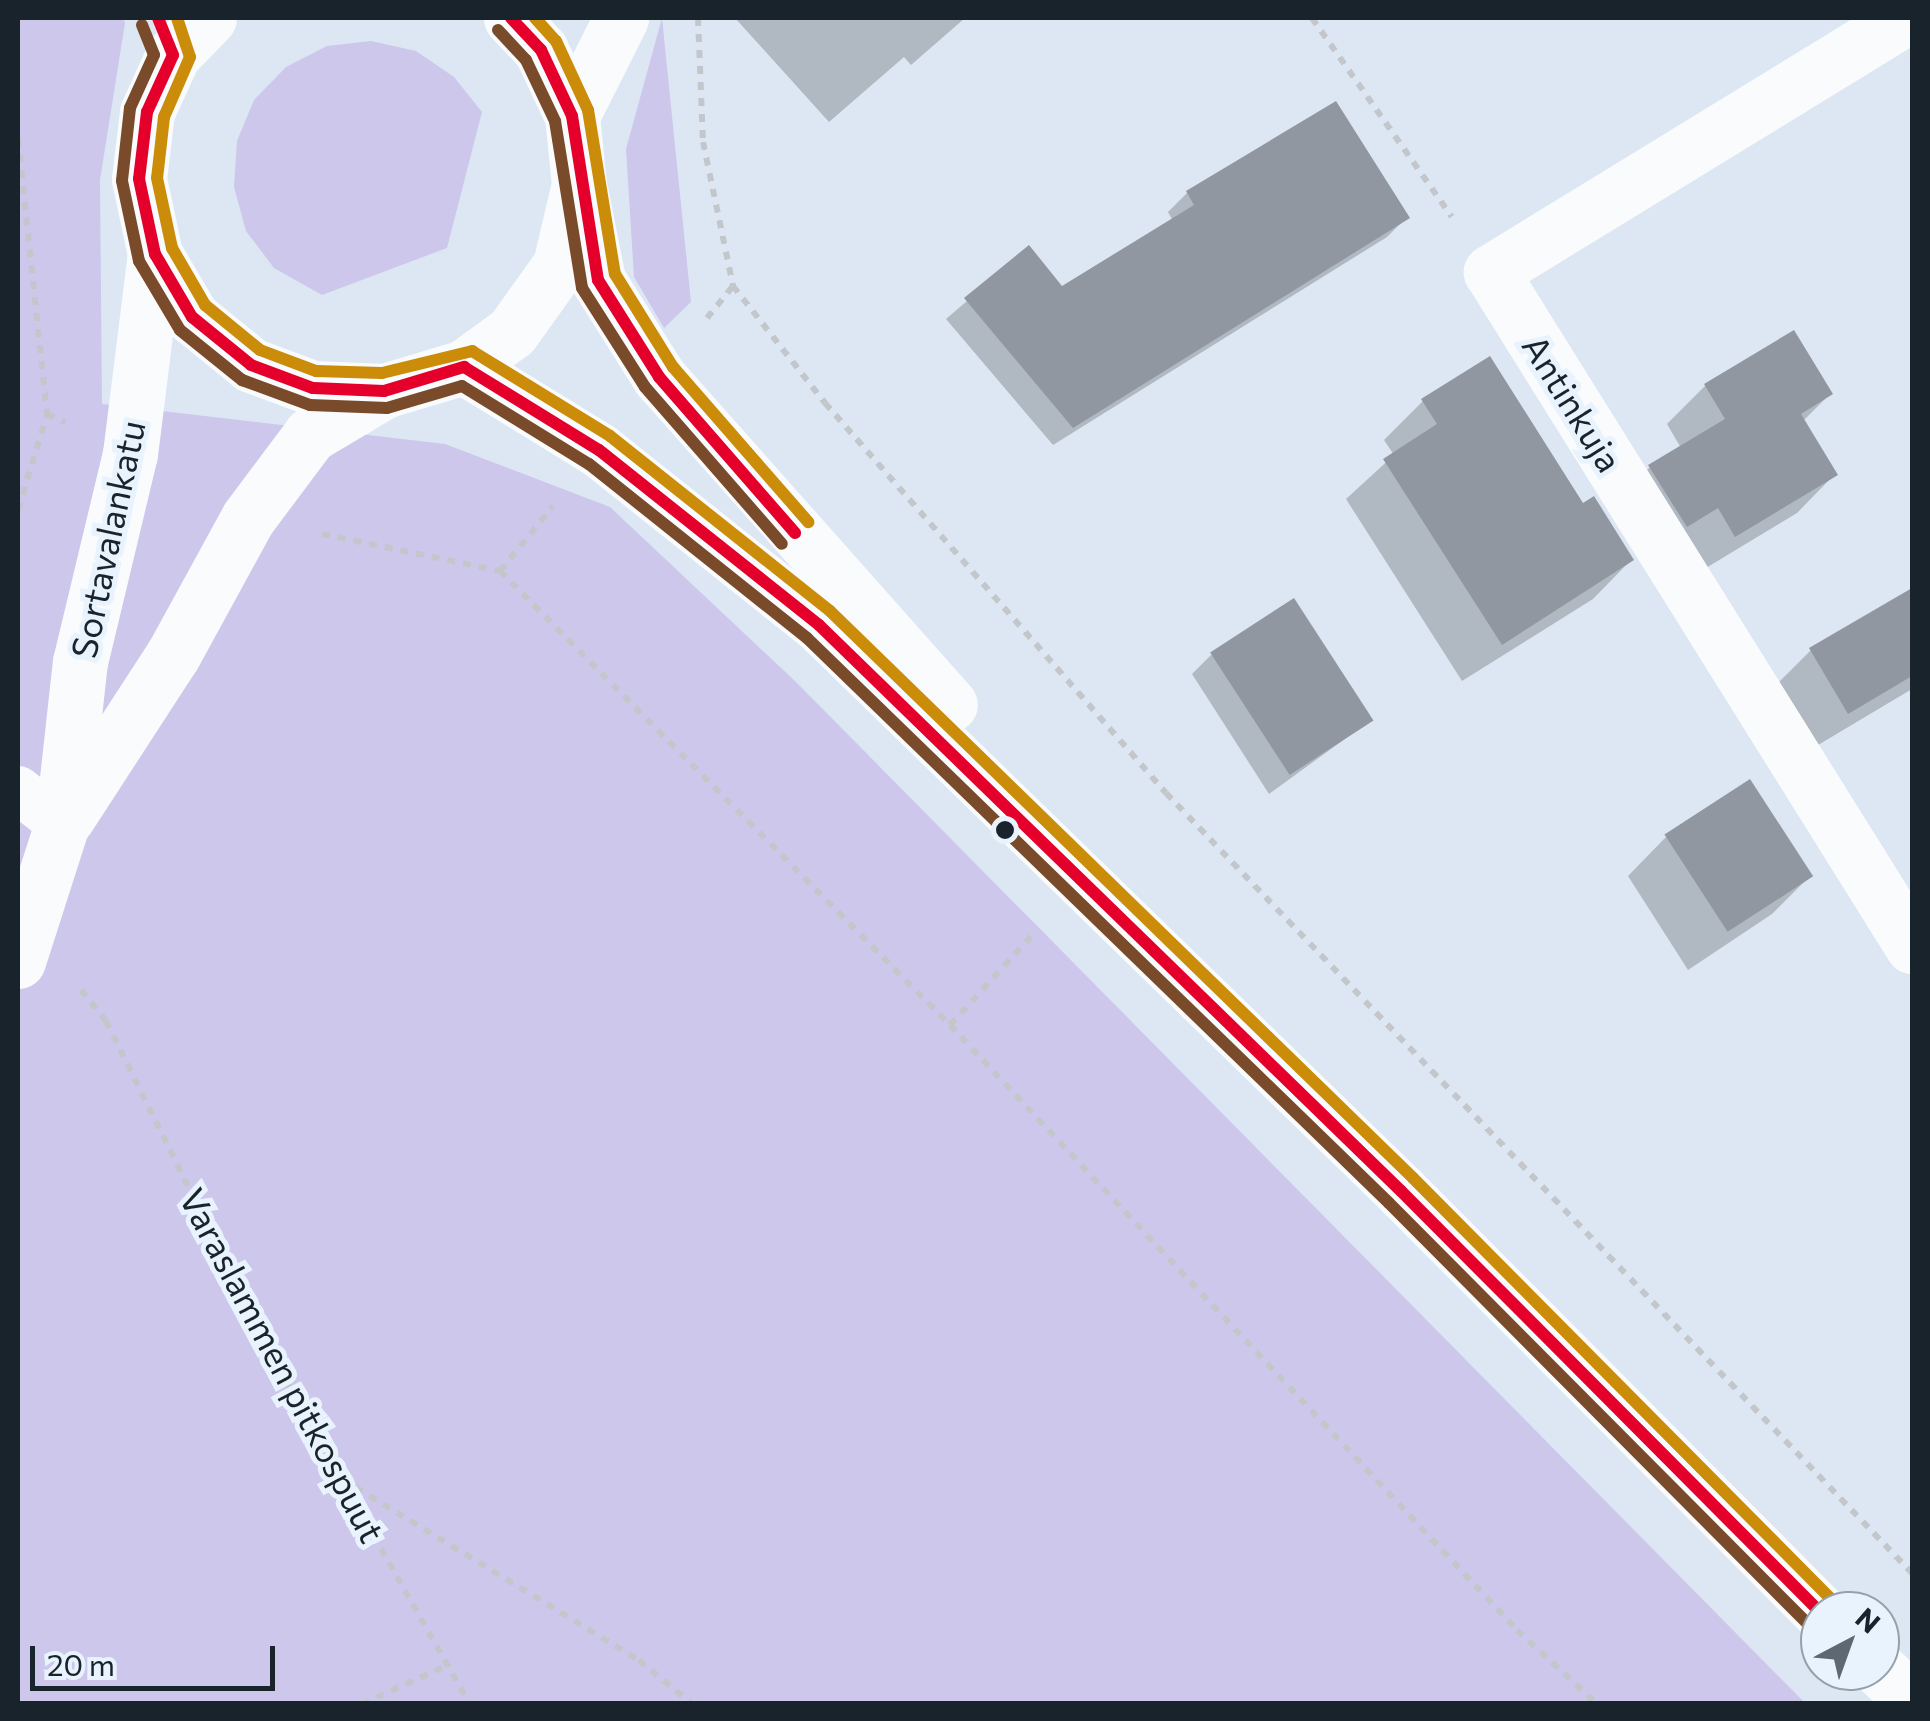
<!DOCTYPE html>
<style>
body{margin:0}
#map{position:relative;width:1930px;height:1721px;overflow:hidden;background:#dce7f3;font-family:Commissioner,sans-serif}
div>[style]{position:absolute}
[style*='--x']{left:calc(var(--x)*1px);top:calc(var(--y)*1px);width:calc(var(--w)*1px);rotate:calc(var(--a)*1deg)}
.green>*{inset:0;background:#ccc7eb}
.shadow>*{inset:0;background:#0003}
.building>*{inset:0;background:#9197a1;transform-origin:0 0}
.path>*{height:6px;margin-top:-3px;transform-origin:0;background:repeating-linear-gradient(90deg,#c3c7cc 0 8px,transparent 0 16px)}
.lane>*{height:48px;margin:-24px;padding:0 24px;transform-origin:24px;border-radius:24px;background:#fafbfd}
.street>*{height:55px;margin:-27.5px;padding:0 27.5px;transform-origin:27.5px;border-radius:27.5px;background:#fafbfd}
.secondary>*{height:55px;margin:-27.5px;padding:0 27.5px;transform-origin:27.5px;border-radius:27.5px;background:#fafbfd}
.bus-1>*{height:12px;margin:-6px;padding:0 6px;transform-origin:6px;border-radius:6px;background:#e4002b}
.bus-2>*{height:12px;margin:-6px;padding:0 6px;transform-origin:6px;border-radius:6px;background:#7a4b2a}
.bus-3>*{height:12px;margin:-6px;padding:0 6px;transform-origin:6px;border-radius:6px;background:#cb8c09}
.dots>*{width:28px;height:28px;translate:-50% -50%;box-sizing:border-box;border:5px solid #e9f3fe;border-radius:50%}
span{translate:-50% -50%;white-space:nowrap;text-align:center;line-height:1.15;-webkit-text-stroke:10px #e9f3fe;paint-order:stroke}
.street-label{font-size:35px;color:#19232c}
.frame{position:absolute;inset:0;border:20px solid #19232c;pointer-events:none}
.north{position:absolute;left:1800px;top:1591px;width:100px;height:100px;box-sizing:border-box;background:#e9f3fe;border:2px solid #96a0aa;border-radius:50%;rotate:41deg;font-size:28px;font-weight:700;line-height:40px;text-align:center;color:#19232c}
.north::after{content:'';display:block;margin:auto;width:35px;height:45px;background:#5d6872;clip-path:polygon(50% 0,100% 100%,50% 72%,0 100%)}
.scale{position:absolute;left:30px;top:1646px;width:245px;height:45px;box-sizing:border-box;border:5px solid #19232c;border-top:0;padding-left:12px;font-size:30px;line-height:35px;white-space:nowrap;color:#19232c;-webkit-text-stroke:8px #e9f3fe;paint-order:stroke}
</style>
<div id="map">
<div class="green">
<div style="clip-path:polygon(18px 18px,123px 18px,125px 23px,100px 180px,102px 404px,445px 444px,610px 507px,796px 682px,1805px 1703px,18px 1703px)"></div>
<div style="clip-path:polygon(662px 18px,691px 302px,664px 328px,634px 277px,626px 149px)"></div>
<div style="clip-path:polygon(371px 41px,416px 51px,454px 77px,482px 112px,447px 248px,322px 295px,274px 268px,246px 231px,234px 187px,237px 141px,254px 100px,286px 67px,327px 46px)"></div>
</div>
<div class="shadow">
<div style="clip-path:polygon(735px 18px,965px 18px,911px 65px,904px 57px,829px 122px)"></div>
<div style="clip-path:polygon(1187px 193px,1407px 217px,1387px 237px,1053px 445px,946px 319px,1029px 248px,1061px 289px,1173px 221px,1168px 212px)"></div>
<div style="clip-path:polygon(1706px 385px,1830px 394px,1803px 421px,1835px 474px,1797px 513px,1696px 574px,1611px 505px,1650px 467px,1681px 448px,1667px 424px)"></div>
<div style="clip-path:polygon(1423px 401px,1583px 506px,1631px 560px,1593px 599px,1462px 681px,1346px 499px,1394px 455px,1384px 440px)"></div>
<div style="clip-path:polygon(1912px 591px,1912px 689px,1808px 751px,1772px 689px,1811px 650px)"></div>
<div style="clip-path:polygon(1211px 655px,1371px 720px,1269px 794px,1192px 674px)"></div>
<div style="clip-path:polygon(1666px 837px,1810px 876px,1772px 914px,1688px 970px,1628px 876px)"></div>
</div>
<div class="building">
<div style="clip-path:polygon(1336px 101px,1410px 218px,1073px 428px,964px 298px,1029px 245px,1062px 286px,1194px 205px,1186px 191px)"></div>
<div style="clip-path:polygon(1794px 330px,1833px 394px,1801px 414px,1838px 475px,1735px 537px,1718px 508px,1687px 527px,1648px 465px,1725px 419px,1704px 384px)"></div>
<div style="clip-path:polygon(1490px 356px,1583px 503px,1594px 496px,1634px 560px,1502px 645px,1383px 459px,1437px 424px,1421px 399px)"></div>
<div style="clip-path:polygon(1912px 588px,1912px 676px,1848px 714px,1809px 648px)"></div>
<div style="left:1294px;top:598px;width:146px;height:100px;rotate:57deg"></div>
<div style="left:1750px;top:779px;width:116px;height:102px;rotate:57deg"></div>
</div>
<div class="path">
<div style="--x:698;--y:18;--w:124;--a:87.7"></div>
<div style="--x:703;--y:142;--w:147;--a:78.2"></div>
<div style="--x:733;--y:286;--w:149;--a:51.8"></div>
<div style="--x:825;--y:403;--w:518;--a:48.83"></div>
<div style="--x:1166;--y:793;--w:1079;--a:46.28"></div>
<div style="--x:1312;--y:18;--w:243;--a:54.9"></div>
<div style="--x:18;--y:138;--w:278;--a:84"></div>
<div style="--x:47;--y:414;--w:20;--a:24"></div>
<div style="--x:707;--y:318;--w:41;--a:-50.9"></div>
<div style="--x:18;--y:510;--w:100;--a:-73.2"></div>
<div style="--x:322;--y:534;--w:182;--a:11.7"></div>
<div style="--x:500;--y:571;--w:639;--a:45.25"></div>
<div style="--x:950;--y:1025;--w:829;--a:46.86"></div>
<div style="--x:1517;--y:1630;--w:109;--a:42.8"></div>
<div style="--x:500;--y:571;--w:84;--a:-50.8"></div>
<div style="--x:81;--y:990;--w:40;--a:51"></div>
<div style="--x:106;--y:1021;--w:387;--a:63.6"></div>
<div style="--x:278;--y:1368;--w:387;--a:60.3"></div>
<div style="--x:950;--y:1025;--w:123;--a:-47.6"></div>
<div style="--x:342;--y:1479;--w:348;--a:31.4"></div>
<div style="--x:639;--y:1660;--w:69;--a:39.7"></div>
<div style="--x:362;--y:1704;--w:97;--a:-24.4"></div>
</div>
<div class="lane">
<div style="--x:18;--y:790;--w:56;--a:37.7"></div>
</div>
<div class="street">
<div style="--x:1905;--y:18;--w:486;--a:148.5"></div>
<div style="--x:1491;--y:272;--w:795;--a:58.01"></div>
<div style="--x:572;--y:116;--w:110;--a:-63.4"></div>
</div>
<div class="secondary">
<div style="--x:209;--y:18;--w:52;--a:134.2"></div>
<div style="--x:173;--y:55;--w:63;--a:114.5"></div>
<div style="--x:147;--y:112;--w:67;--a:96.8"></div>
<div style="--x:139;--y:179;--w:77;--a:78"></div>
<div style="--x:155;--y:254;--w:73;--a:59.6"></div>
<div style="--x:192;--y:317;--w:76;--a:39.1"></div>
<div style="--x:251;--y:365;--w:66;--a:20.4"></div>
<div style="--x:313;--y:388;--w:71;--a:2.4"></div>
<div style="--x:384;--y:391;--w:84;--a:-16.7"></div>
<div style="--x:464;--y:367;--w:59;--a:-36.1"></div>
<div style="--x:512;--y:332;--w:82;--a:-54.4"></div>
<div style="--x:560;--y:265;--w:83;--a:-76.8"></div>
<div style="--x:579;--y:184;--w:68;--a:-95.9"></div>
<div style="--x:572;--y:116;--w:73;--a:-115.2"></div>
<div style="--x:541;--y:50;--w:44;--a:-133.2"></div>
<div style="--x:579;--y:184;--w:98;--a:78.8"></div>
<div style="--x:598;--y:280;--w:115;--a:57.8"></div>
<div style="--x:659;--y:377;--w:438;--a:48.4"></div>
<div style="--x:464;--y:367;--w:158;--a:31.6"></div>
<div style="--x:599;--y:450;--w:281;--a:38.5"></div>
<div style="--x:819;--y:625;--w:812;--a:44.2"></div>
<div style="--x:1401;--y:1191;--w:594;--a:45.14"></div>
<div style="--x:67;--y:818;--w:194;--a:-57"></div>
<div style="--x:173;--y:655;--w:156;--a:-61.3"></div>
<div style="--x:248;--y:518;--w:104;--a:-53.2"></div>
<div style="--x:310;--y:435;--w:86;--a:-30.7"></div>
<div style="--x:18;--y:961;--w:144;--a:-72.2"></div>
<div style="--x:62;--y:824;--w:163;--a:-83.7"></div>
<div style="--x:80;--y:662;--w:214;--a:-76.5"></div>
<div style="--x:130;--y:454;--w:202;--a:-82.9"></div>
<div style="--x:1880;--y:1670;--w:44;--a:43.2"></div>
</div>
<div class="bus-1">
<div style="--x:158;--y:18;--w:40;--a:68"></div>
<div style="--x:173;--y:55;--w:63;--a:114.5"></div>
<div style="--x:147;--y:112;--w:67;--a:96.8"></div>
<div style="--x:139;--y:179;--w:77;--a:78"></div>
<div style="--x:155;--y:254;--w:73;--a:59.6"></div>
<div style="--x:192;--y:317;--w:76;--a:39.1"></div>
<div style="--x:251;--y:365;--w:66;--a:20.4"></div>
<div style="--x:313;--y:388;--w:71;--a:2.4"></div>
<div style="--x:384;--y:391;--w:84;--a:-16.7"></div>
<div style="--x:464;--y:367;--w:158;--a:31.6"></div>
<div style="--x:599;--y:450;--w:281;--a:38.5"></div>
<div style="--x:819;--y:625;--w:812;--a:44.2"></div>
<div style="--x:1401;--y:1191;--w:594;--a:45.14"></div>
<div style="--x:511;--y:18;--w:44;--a:46.8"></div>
<div style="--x:541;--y:50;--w:73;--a:64.8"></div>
<div style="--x:572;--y:116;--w:166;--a:81"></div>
<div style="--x:598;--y:280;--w:115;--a:57.8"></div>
<div style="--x:659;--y:377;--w:207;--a:48.9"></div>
</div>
<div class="bus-2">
<div style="--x:142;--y:25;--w:32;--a:68"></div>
<div style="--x:154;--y:55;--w:58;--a:114.4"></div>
<div style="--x:130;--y:108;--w:73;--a:96.3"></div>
<div style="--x:122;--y:181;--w:82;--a:78"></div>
<div style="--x:139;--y:261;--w:80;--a:59.3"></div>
<div style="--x:180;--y:330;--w:80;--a:38.9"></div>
<div style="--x:242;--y:380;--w:72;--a:20.2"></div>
<div style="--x:310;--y:405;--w:77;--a:2.2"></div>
<div style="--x:387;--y:408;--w:78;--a:-16.3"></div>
<div style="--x:462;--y:386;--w:149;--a:31.6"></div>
<div style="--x:589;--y:464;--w:279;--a:38.6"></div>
<div style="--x:807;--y:638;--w:811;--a:44.15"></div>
<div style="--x:1389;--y:1203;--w:594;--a:45.14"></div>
<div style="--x:498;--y:30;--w:41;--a:47"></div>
<div style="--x:526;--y:60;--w:68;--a:64.6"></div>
<div style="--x:555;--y:121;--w:169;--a:80.8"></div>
<div style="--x:582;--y:288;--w:117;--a:57.5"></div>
<div style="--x:645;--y:387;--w:208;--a:48.9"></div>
</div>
<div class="bus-3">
<div style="--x:177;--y:18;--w:41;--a:71.6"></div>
<div style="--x:190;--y:57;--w:65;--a:113.4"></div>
<div style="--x:164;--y:117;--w:61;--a:96.5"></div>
<div style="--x:157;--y:178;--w:72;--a:77.9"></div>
<div style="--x:172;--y:248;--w:66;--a:59.9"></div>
<div style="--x:205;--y:305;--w:71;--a:39.3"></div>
<div style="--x:260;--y:350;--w:60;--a:20.6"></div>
<div style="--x:316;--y:371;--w:66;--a:1.7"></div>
<div style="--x:382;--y:373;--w:93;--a:-13.7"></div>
<div style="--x:472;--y:351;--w:162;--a:31.6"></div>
<div style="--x:610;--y:436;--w:281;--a:38.5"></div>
<div style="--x:830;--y:611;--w:813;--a:44.2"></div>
<div style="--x:1413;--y:1178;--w:595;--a:45.2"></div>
<div style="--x:535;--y:18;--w:31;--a:48"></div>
<div style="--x:556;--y:41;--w:76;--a:65.1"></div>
<div style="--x:588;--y:110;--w:166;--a:80.7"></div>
<div style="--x:615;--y:274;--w:110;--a:58.1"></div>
<div style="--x:673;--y:367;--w:206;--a:48.9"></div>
</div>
<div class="dots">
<div style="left:1005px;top:830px;background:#19232c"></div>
</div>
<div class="street-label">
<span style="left:1573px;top:403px;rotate:58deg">Antinkuja</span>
<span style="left:107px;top:539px;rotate:-78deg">Sortavalankatu</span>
<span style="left:283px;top:1365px;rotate:62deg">Varaslammen pitkospuut</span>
</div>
<div class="frame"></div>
<div class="north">N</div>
<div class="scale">20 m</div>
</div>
